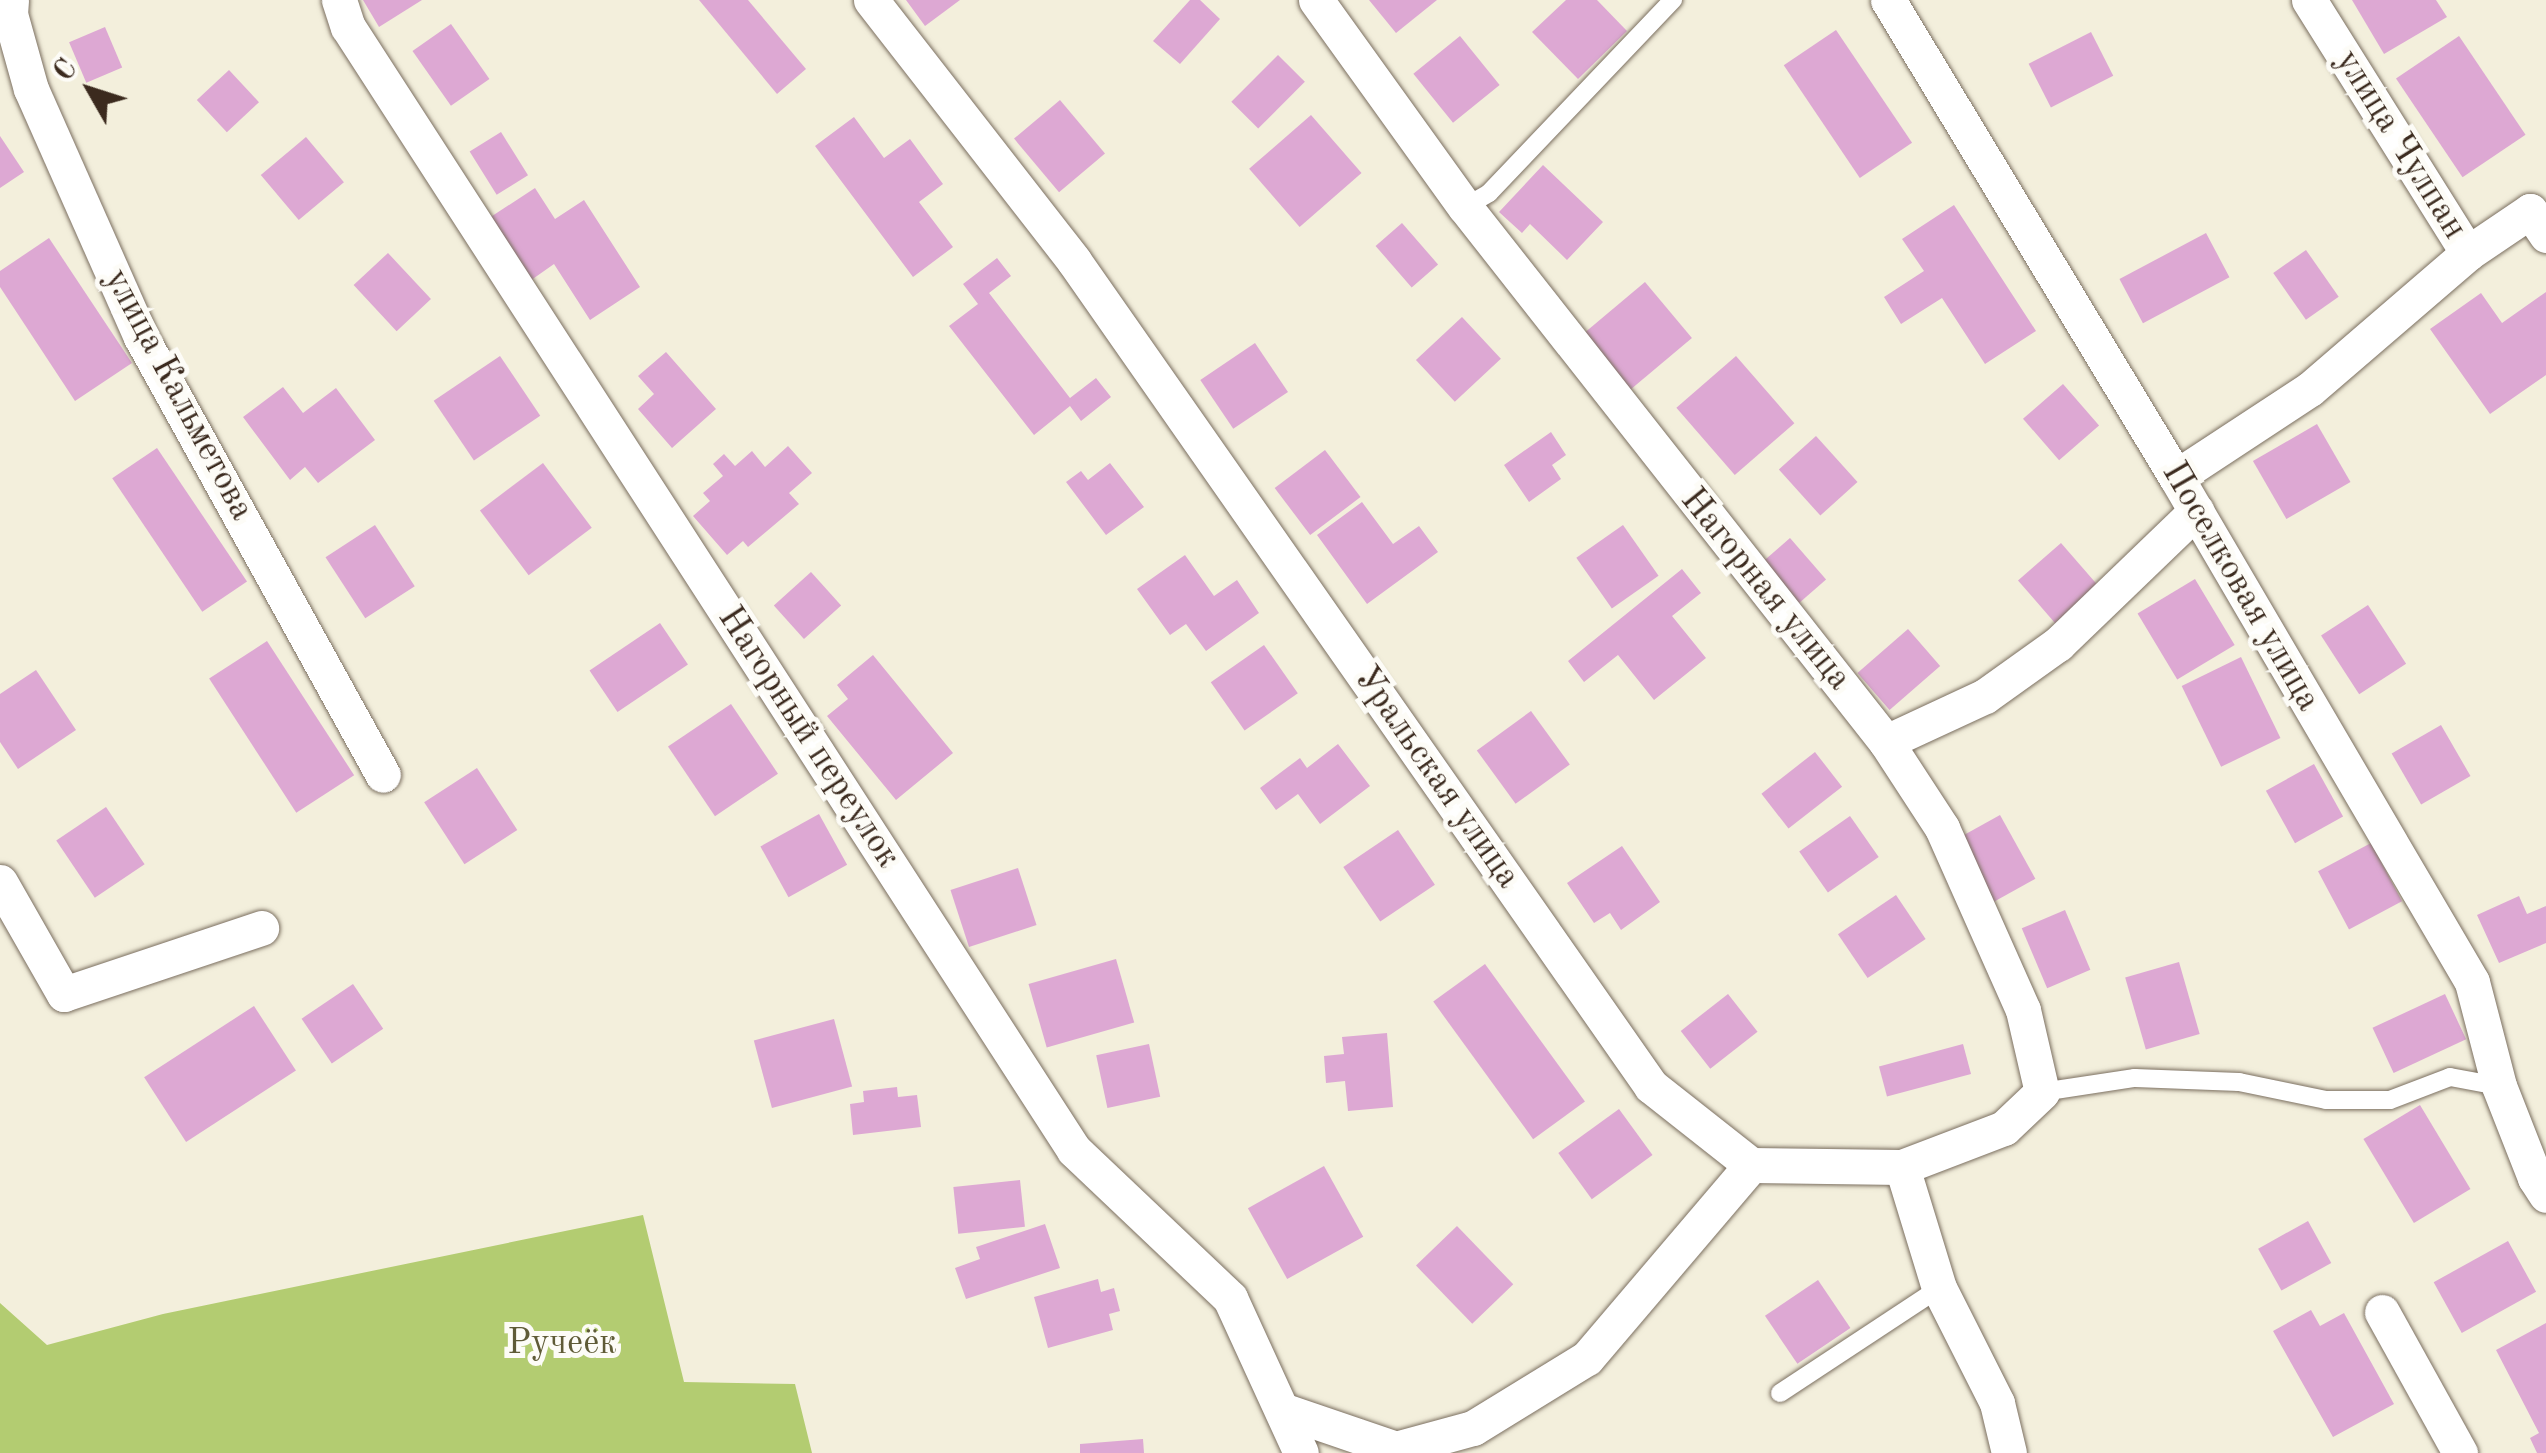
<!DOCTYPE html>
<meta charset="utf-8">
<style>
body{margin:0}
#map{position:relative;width:2546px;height:1453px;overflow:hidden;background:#f3efdc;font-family:"Old Standard TT",serif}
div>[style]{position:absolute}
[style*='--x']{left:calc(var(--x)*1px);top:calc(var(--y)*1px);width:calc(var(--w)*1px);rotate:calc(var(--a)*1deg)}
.green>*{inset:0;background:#b3cc71}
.building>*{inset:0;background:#dda8d3;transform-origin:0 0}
.roads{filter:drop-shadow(0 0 2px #7b6f60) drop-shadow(0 0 2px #7b6f60)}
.lane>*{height:18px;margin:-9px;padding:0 9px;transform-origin:9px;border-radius:9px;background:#fff}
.street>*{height:35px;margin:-17.5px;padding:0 17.5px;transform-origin:17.5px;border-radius:17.5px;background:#fff}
span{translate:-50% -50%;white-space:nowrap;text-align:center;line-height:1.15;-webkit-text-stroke:10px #fdfcf7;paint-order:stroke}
.street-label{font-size:35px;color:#3b2a1e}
.park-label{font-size:35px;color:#5f5b37}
.north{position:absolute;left:40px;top:40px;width:100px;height:100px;-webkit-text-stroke:8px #fdfcf7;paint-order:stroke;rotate:309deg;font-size:28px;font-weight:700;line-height:40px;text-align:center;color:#3b2a1e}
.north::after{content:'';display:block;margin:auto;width:35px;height:45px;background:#3b2a1e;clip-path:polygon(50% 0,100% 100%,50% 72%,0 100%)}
</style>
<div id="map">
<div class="green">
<div style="clip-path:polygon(643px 1215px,684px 1382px,795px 1384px,812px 1453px,0 1453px,0 1303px,47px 1345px,163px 1314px)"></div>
</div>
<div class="building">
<div style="clip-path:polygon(363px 0,422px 0,379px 27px)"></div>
<div style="clip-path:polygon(699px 0,748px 0,806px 69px,777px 94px)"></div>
<div style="clip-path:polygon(906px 0,960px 0,925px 26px)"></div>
<div style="clip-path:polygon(1190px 0,1200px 0,1220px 19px,1180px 64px,1153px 41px)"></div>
<div style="clip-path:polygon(1369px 0,1437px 0,1396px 33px)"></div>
<div style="clip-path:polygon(1566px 0,1597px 0,1627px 31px,1578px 79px,1532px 32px)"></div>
<div style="clip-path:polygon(2352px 0,2436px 0,2447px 17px,2384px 54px)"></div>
<div style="left:451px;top:24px;width:67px;height:47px;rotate:55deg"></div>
<div style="left:105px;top:27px;width:44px;height:39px;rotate:67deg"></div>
<div style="left:1836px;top:30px;width:136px;height:63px;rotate:56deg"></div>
<div style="left:2091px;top:32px;width:49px;height:70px;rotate:63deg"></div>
<div style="left:1460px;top:36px;width:63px;height:60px;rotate:51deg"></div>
<div style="left:2459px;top:36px;width:119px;height:76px;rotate:56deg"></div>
<div style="left:1278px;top:55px;width:38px;height:66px;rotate:45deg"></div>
<div style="left:229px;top:70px;width:44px;height:44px;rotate:47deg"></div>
<div style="left:1060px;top:100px;width:70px;height:60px;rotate:50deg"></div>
<div style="left:1311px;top:115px;width:77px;height:82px;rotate:49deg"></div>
<div style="clip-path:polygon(854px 117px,884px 158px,910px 139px,943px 184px,919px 202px,953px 247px,913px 277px,815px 146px)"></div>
<div style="left:501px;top:132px;width:51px;height:37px;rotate:58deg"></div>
<div style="clip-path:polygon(0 136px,24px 172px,0 188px)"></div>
<div style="left:306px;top:137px;width:59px;height:59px;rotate:50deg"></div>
<div style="clip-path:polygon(1543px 165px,1603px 222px,1567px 260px,1530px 224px,1522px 233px,1499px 212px)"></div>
<div style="clip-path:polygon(535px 188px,555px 219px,584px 200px,640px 287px,590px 320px,554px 264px,527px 283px,486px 220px)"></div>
<div style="clip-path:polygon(1954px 205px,2036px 331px,1985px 364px,1942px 298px,1901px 324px,1884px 297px,1924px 271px,1902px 239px)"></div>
<div style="left:1402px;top:223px;width:55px;height:35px;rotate:49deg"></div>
<div style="left:2206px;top:233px;width:50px;height:98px;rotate:62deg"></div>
<div style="clip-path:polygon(49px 238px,132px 363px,75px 401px,0 287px,0 271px)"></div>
<div style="left:2306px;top:250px;width:57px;height:40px;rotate:55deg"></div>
<div style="left:388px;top:253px;width:63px;height:47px;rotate:47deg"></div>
<div style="clip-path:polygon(997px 258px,1011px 276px,989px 293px,1070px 398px,1096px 378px,1111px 397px,1081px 421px,1070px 406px,1034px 435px,949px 326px,978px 304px,963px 284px)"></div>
<div style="left:1645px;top:282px;width:73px;height:82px;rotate:50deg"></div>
<div style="clip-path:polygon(2546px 292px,2546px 375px,2490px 414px,2430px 329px,2481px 293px,2502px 323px)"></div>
<div style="left:1462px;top:317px;width:57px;height:63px;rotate:47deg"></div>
<div style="left:1255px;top:343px;width:59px;height:66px;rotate:56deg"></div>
<div style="clip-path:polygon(666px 352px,716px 409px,672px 448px,638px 409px,654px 394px,638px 376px)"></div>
<div style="left:500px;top:356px;width:72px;height:80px;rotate:56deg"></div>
<div style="left:1736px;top:356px;width:89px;height:79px;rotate:49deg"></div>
<div style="left:2063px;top:384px;width:55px;height:53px;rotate:49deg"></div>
<div style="clip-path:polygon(283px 387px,303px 413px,336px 388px,375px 440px,318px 483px,305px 467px,290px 480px,243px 417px)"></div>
<div style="left:2317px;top:424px;width:67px;height:74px;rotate:60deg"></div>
<div style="clip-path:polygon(1551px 432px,1566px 455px,1552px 465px,1561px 479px,1529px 502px,1504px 465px)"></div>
<div style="left:1816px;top:436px;width:62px;height:50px;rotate:48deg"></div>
<div style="clip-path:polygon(788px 446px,812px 473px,789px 493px,799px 504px,748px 547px,743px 541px,727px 555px,693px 516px,710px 501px,703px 493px,723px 476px,713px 464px,724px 454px,735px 466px,752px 451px,765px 467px)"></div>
<div style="left:157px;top:448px;width:161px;height:54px;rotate:56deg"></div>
<div style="left:1325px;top:450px;width:59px;height:63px;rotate:53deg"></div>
<div style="left:543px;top:463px;width:81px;height:79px;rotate:53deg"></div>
<div style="clip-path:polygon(1110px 463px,1144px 507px,1106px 535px,1066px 482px,1081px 471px,1088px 480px)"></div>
<div style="clip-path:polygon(1362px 502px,1393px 544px,1419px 526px,1438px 552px,1367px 604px,1317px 535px)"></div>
<div style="left:375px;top:525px;width:73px;height:59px;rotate:57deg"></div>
<div style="left:1623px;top:525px;width:62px;height:57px;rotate:55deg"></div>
<div style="left:1790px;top:538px;width:55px;height:38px;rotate:49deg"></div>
<div style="left:2061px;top:543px;width:58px;height:57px;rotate:49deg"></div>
<div style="clip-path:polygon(1185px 555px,1214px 596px,1237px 580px,1259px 613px,1206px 651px,1186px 624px,1170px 635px,1137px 589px)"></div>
<div style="clip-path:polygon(1682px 569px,1701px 593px,1672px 616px,1706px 658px,1654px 700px,1618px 655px,1584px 682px,1568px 661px)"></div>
<div style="left:811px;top:572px;width:45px;height:50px;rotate:48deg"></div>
<div style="left:2195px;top:579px;width:77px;height:67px;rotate:59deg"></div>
<div style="left:2368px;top:605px;width:70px;height:56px;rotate:57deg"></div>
<div style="left:660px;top:623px;width:50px;height:85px;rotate:56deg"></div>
<div style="left:1908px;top:629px;width:49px;height:67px;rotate:49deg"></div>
<div style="left:267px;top:641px;width:160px;height:69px;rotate:57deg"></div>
<div style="left:1264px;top:645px;width:59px;height:65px;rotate:55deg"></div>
<div style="clip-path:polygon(873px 655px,953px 753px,896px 800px,827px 716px,848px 699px,837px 685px)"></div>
<div style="left:2241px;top:657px;width:90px;height:66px;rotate:64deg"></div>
<div style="clip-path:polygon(36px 670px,76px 730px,18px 769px,0 742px,0 694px)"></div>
<div style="left:731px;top:704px;width:84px;height:76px;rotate:56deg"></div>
<div style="left:1531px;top:711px;width:66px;height:67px;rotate:54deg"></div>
<div style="left:2441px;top:725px;width:59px;height:57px;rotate:60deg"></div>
<div style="clip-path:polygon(1338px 744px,1370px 786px,1320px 824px,1298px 794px,1276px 810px,1260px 788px,1300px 758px,1307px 768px)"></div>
<div style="left:1815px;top:752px;width:44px;height:68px;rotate:52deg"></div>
<div style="left:2314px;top:764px;width:60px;height:55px;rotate:61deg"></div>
<div style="left:477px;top:768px;width:74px;height:63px;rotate:57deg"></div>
<div style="left:106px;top:807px;width:69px;height:60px;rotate:56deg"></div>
<div style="left:819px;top:814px;width:58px;height:67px;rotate:61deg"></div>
<div style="left:2000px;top:815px;width:73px;height:52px;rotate:61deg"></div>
<div style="left:1850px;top:816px;width:50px;height:62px;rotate:55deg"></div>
<div style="left:1398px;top:830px;width:66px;height:66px;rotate:56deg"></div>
<div style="left:2371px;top:843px;width:66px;height:60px;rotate:62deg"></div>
<div style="clip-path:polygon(1622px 846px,1660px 902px,1621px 930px,1610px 913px,1594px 923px,1567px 883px)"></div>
<div style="left:1018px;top:868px;width:60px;height:71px;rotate:72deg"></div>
<div style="left:1896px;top:895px;width:53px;height:70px;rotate:56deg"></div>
<div style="clip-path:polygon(2519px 896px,2527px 914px,2546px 906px,2546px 943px,2499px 963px,2477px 915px)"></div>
<div style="left:2065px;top:910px;width:65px;height:47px;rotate:67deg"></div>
<div style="left:1116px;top:959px;width:66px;height:91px;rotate:74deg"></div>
<div style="left:2179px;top:962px;width:75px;height:56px;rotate:74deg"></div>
<div style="left:1485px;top:964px;width:170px;height:64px;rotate:54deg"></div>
<div style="left:353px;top:984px;width:54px;height:62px;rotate:56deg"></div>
<div style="left:1728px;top:994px;width:48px;height:60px;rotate:52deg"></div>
<div style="left:2445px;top:994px;width:50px;height:80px;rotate:65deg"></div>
<div style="left:254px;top:1006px;width:77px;height:131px;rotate:57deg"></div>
<div style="left:834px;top:1019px;width:70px;height:83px;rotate:75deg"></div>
<div style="clip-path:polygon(1387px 1033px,1393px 1107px,1348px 1111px,1345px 1081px,1326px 1083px,1324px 1056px,1344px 1054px,1342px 1037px)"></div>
<div style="left:1149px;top:1044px;width:54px;height:54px;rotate:78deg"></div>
<div style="left:1963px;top:1044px;width:31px;height:87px;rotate:75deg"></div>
<div style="clip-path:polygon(897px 1087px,898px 1097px,917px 1095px,921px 1127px,853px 1135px,850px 1104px,864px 1102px,863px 1091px)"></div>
<div style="left:2420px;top:1105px;width:98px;height:66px;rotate:59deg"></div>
<div style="left:1619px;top:1109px;width:57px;height:75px;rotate:54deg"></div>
<div style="left:1324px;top:1166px;width:81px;height:87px;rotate:61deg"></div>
<div style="left:1020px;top:1180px;width:47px;height:67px;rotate:84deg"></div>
<div style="left:2308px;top:1221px;width:48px;height:57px;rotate:61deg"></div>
<div style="clip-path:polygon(1045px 1224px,1060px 1268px,966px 1299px,955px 1268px,980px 1259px,976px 1247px)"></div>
<div style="left:1457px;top:1226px;width:81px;height:57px;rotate:46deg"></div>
<div style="left:2508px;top:1241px;width:58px;height:85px;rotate:61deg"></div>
<div style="clip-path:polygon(1098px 1279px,1101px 1292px,1114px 1288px,1120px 1311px,1109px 1314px,1113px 1330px,1048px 1348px,1034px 1297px)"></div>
<div style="left:1818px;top:1280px;width:58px;height:64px;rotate:56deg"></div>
<div style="clip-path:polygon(2311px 1310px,2320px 1326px,2344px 1313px,2394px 1404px,2333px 1437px,2273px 1331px)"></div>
<div style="clip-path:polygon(2546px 1323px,2546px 1453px,2537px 1453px,2530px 1438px,2539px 1433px,2496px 1350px)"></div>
<div style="clip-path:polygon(1143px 1439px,1144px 1453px,1080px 1453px,1080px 1444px)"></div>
</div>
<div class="roads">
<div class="lane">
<div style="--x:1465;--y:207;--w:28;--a:-30"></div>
<div style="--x:1489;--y:193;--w:267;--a:-46.4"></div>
<div style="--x:2042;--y:1092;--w:94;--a:-8.6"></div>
<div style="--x:2135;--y:1078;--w:104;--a:2.2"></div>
<div style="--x:2239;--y:1082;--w:89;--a:11.7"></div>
<div style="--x:2326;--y:1100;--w:64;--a:0"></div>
<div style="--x:2390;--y:1100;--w:64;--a:-21"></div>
<div style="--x:2450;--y:1077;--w:50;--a:10.4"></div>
<div style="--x:1780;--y:1393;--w:191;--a:-33.4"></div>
</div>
<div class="street">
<div style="--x:11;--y:0;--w:14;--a:94"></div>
<div style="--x:10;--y:14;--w:78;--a:74.4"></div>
<div style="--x:31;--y:89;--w:271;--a:66.1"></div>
<div style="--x:141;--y:337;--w:500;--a:61.08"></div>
<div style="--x:339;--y:0;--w:28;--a:72"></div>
<div style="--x:348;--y:27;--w:1337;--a:57.12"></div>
<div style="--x:1074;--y:1150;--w:215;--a:43.5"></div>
<div style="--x:1230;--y:1298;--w:170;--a:65.4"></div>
<div style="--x:871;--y:0;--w:331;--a:52.1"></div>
<div style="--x:1074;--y:261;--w:1007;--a:55.03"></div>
<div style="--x:1651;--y:1086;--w:127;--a:38.3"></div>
<div style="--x:1751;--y:1165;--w:151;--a:0.8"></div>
<div style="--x:1902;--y:1167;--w:127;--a:73"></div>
<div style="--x:1939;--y:1288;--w:129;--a:63.2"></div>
<div style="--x:1997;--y:1403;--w:51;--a:76.5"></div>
<div style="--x:1316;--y:0;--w:255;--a:54.3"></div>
<div style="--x:1465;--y:207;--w:681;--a:51.8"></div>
<div style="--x:1886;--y:742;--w:103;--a:56.9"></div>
<div style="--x:1942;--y:828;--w:199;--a:66"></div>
<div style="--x:2023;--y:1010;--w:84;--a:77"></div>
<div style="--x:2042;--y:1092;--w:52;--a:136.5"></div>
<div style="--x:2004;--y:1128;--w:109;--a:159.1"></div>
<div style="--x:1888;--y:0;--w:557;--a:58.88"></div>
<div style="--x:2176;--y:477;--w:585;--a:59.62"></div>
<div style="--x:2472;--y:982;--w:107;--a:75.4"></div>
<div style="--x:2499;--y:1086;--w:99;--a:68.6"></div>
<div style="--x:2535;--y:1178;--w:20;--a:57"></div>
<div style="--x:2309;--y:0;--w:299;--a:57.9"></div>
<div style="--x:2468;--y:253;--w:75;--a:-34.1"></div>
<div style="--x:2530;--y:211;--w:29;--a:56"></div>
<div style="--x:2176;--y:477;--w:160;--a:-33.3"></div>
<div style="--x:2310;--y:389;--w:208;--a:-40.7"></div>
<div style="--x:1886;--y:742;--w:109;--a:-24.9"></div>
<div style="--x:1985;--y:696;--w:90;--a:-35.5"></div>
<div style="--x:2058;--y:644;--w:192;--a:-43.9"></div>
<div style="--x:0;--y:882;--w:129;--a:60.3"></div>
<div style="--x:64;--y:994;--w:208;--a:-18.5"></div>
<div style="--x:2382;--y:1312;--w:161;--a:61"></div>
<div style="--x:1285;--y:1411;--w:117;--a:18.9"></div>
<div style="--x:1396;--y:1449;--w:80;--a:-15.3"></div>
<div style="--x:1473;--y:1428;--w:134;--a:-31.6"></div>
<div style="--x:1587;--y:1358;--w:253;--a:-49.6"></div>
</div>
</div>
<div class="street-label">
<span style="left:2400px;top:145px;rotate:58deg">улица Чулпан</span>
<span style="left:178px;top:395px;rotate:62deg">улица Кальметова</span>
<span style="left:2240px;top:587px;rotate:60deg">Поселковая улица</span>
<span style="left:1765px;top:590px;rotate:51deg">Нагорная улица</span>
<span style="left:808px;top:738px;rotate:57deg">Нагорный переулок</span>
<span style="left:1436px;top:778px;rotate:55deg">Уральская улица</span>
</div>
<div class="park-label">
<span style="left:562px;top:1344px">Ручеёк</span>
</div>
<div class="north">С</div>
</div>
